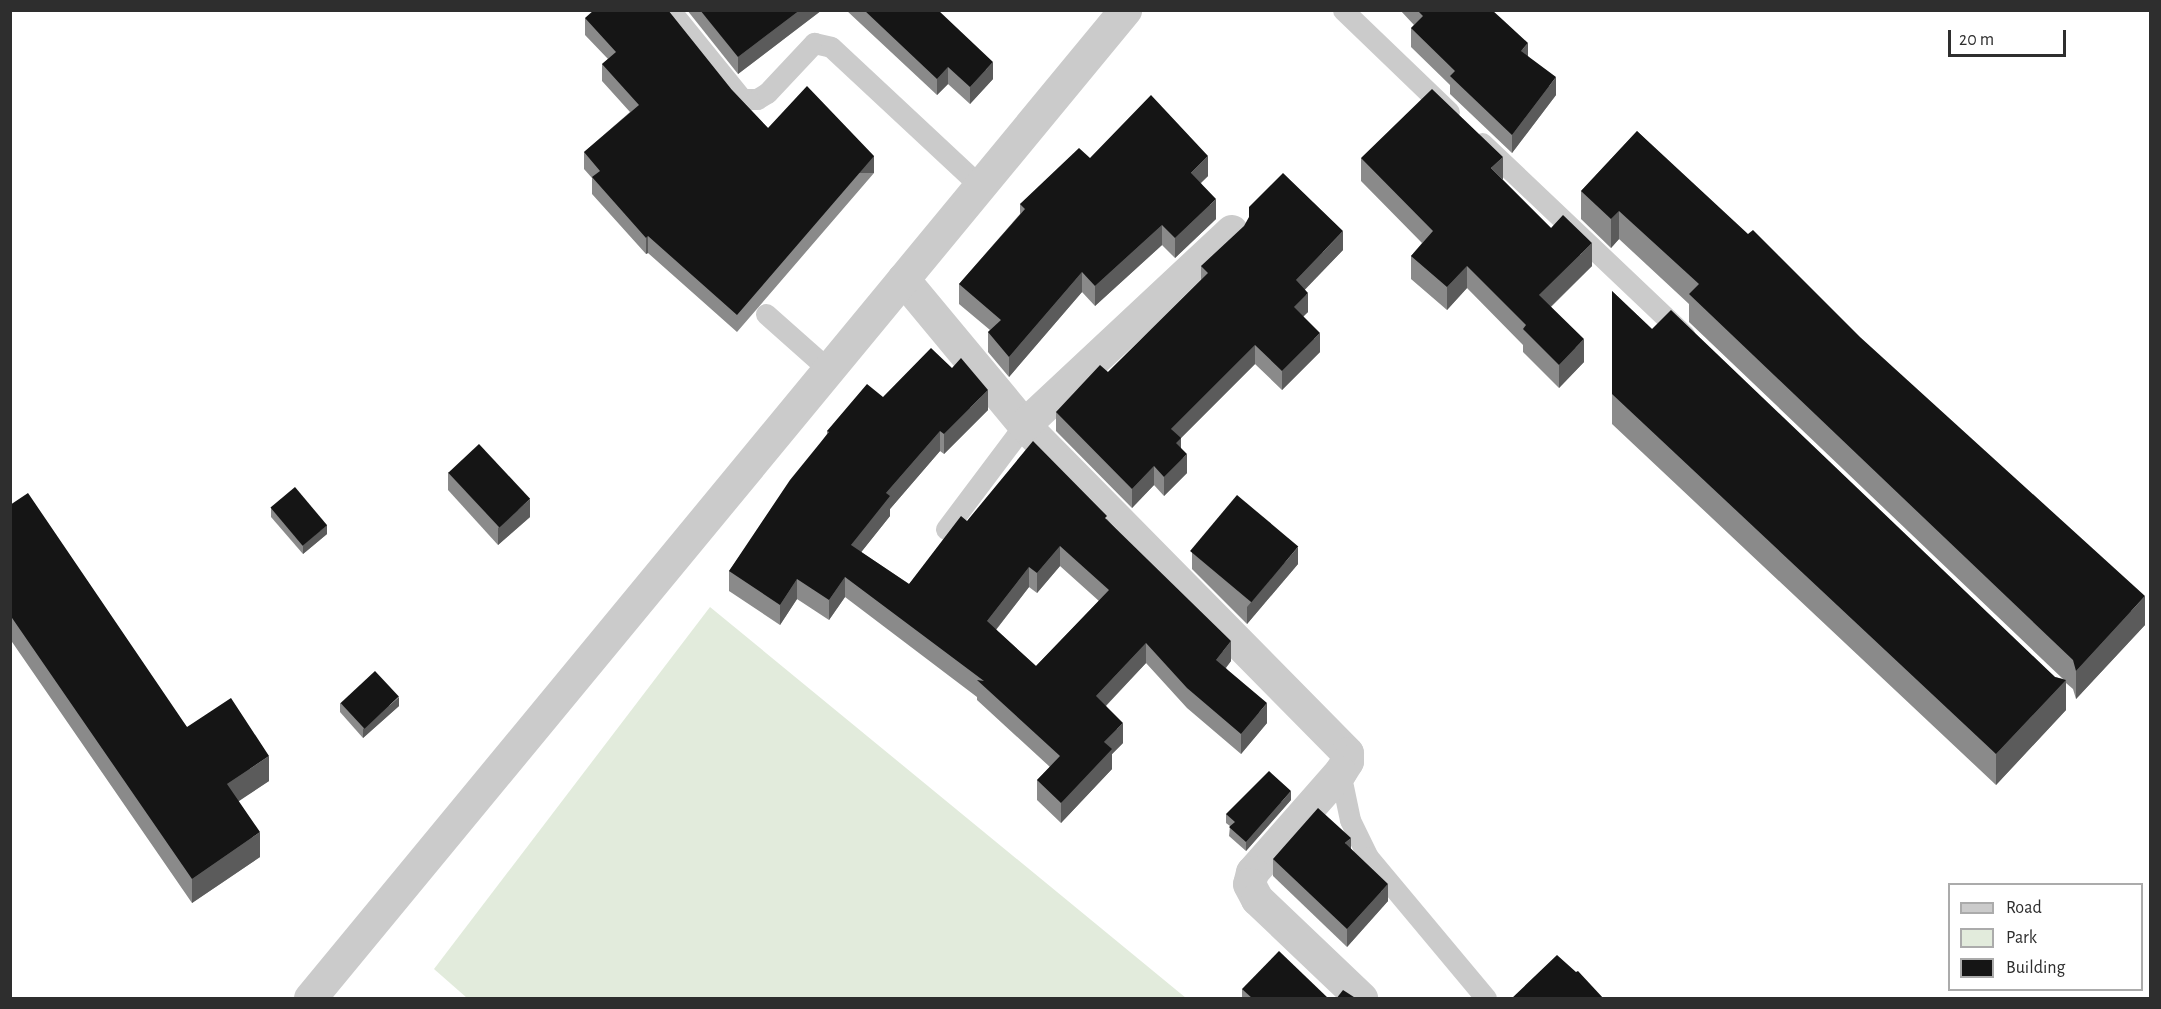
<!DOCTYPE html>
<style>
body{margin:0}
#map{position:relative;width:2161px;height:1009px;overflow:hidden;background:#fff;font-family:"Alegreya Sans",sans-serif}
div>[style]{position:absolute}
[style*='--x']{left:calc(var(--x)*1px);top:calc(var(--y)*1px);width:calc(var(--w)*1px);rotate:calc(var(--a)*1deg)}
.green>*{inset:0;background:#e2ebdc}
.service>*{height:21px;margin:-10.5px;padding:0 10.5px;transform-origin:10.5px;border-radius:10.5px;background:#cbcbcb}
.minor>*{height:33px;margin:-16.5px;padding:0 16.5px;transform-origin:16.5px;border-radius:16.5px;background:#cbcbcb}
.tertiary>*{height:33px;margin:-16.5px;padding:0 16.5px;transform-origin:16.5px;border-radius:16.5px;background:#cbcbcb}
.wall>*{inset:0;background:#8a8a8a}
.shaded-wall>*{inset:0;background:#5b5b5b;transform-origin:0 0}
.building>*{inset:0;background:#151515;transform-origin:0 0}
span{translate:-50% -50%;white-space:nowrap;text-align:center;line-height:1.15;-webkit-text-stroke:6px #fff;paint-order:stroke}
.frame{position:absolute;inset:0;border:12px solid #2e2e2e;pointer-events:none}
.legend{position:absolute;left:1948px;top:883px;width:195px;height:108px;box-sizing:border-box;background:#fff;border:2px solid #ababab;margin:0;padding:8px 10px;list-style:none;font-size:18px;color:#2e2e2e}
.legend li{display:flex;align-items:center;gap:12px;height:30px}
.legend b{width:30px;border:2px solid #ababab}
.scale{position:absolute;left:1948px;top:30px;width:118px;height:27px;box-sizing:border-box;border:3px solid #2e2e2e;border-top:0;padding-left:8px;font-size:18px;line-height:21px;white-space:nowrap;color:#2e2e2e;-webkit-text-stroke:4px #fff;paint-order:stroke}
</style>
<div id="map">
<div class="green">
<div style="clip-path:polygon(710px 607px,1186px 998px,467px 998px,434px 969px)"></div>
</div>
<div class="service">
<div style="--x:670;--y:10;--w:114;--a:51"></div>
<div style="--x:742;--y:99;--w:15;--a:0"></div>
<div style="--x:757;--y:99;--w:12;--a:-31"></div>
<div style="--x:767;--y:93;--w:69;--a:-46.8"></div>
<div style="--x:814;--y:43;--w:17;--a:13"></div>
<div style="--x:831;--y:47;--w:204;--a:43"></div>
<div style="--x:1343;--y:10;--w:147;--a:43.9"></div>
<div style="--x:1482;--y:143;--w:279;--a:43.5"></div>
<div style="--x:766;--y:314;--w:83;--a:41.6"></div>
<div style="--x:946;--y:529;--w:130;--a:-53.1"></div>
<div style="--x:1340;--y:772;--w:49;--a:78.2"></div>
<div style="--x:1350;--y:820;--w:41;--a:64.1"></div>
<div style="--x:1368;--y:857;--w:184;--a:50.1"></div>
</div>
<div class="minor">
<div style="--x:903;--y:279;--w:190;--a:50.3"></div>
<div style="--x:1024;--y:425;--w:460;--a:45.4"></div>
<div style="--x:1347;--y:753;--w:8;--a:90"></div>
<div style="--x:1347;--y:761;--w:13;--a:122"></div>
<div style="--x:1340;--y:772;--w:133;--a:131.3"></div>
<div style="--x:1252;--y:872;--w:12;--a:104"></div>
<div style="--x:1249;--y:884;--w:17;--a:62"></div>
<div style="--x:1257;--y:899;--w:144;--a:43.6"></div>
<div style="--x:1024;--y:425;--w:284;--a:-43.1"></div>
</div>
<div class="tertiary">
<div style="--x:310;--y:998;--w:1281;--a:-50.48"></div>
</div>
<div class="wall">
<div style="clip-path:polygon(687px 10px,822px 10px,738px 74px)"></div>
<div style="clip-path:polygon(846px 10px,938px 10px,993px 79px,970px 104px,948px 84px,937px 95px)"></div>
<div style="clip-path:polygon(1400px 10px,1492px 10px,1528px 56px,1556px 95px,1512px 153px,1450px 94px,1450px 85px,1411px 47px,1411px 28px,1414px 25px)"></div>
<div style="clip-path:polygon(585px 18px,732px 90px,768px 128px,874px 173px,737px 332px,648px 253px,646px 254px,592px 194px,592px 178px,584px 169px,584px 152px,630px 112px,602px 81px,602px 64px,608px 59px,585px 35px)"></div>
<div style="clip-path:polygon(1637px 131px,2145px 625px,2076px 699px,2073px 689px,2066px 683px,2066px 710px,1996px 785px,1612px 424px,1612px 291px,1652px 329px,2055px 677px,2063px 679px,1689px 322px,1689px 304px,1619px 239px,1611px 248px,1581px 219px,1581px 191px)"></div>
<div style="clip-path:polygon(1090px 158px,1208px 176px,1201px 183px,1216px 219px,1175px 258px,1162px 245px,1095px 306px,1082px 292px,1009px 377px,988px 352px,988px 332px,990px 330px,959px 304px,959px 284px,1020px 214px,1020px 204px)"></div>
<div style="clip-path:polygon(1361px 158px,1503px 180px,1551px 228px,1592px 266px,1551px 307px,1584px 362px,1559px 388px,1523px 352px,1523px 345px,1467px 288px,1447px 310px,1411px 279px,1411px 256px,1422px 243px,1361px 181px)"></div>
<div style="clip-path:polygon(1343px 250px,1305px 289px,1308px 312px,1303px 316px,1320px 352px,1282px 390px,1255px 364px,1181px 438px,1181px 448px,1187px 473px,1164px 496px,1154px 485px,1132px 508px,1056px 431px,1056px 412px,1108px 372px,1201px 280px,1201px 266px)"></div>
<div style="clip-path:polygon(evenodd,883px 397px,988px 410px,944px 454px,940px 451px,890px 509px,890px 516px,861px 552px,909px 584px,967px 521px,1107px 519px,1231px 661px,1226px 668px,1267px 723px,1241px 754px,1187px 708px,1146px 663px,1106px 706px,1123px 743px,1112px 754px,1112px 769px,1061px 823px,1037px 800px,1037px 780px,1050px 767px,977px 700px,977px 697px,845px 597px,829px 620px,797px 599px,780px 625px,729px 591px,729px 571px,827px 434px,827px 431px,883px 397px,1060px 566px,1099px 601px,1036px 666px,996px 630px,1029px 587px,1037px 593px,1060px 566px)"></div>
<div style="clip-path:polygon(448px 472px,530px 517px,498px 545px,448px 490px)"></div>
<div style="clip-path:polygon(10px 505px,187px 727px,269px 781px,238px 801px,260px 857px,192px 903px,10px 639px)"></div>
<div style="clip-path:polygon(271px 508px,327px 534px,303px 554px,271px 517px)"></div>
<div style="clip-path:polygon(1192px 552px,1298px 564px,1247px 624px,1192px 569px)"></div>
<div style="clip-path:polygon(340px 703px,399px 706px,363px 738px,340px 712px)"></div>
<div style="clip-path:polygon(1291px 800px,1246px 851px,1229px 836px,1230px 826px,1226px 823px,1226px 814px)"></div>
<div style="clip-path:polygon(1351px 849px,1388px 901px,1347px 947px,1273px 876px,1273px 859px)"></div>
<div style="clip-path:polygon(1242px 989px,1329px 999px,1242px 999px)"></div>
</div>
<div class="shaded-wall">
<div style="clip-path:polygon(800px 10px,822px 10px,738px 74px,738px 57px)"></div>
<div style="clip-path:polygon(1528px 43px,1528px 62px,1521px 51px)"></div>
<div style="clip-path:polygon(993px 62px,993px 79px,970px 104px,970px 87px)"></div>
<div style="clip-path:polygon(948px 67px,948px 84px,937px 95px,937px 79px)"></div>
<div style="clip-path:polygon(1556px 77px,1556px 95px,1512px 153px,1512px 135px)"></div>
<div style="left:874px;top:156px;width:17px;height:210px;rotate:90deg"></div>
<div style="clip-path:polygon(1208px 156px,1208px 176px,1191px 192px,1191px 173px)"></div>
<div style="clip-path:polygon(1503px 157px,1503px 180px,1491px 168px)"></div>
<div style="clip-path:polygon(1216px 199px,1216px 219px,1175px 258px,1175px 238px)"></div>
<div style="clip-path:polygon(1619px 211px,1619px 239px,1611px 248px,1611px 219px)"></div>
<div style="clip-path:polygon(1162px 225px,1162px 245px,1095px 306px,1095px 286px)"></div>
<div style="clip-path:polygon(1343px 231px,1343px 250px,1296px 299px,1296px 280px)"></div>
<div style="clip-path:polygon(648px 236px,648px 253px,646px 254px,646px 238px)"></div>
<div style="clip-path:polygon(1592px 243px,1592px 266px,1539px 318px,1539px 295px)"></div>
<div style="clip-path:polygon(1467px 266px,1467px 288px,1447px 310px,1447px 287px)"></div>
<div style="clip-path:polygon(1082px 272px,1082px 292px,1009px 377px,1009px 357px)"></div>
<div style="clip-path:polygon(1308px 293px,1308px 312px,1294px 326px,1294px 307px)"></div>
<div style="clip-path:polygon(1320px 333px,1320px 352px,1282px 390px,1282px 371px)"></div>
<div style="clip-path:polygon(1584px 339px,1584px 362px,1559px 388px,1559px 365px)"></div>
<div style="clip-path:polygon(1255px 345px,1255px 364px,1181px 438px,1181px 457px,1171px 429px)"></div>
<div style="clip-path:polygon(988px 390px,988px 410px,944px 454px,944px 434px)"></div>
<div style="clip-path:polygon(940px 431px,940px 451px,890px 509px,890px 516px,851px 565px,851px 545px,886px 493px)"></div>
<div style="clip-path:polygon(1187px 454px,1187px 473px,1164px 496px,1164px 477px)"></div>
<div style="clip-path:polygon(1154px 466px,1154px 485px,1132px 508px,1132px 489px)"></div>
<div style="clip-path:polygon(530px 499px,530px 517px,498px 545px,498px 528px)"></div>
<div style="clip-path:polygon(327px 525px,327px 534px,303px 554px,303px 545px)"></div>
<div style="clip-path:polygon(1060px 546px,1060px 566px,1037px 593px,1037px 573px)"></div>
<div style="clip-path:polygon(1298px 547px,1298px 564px,1247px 624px,1247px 607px)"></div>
<div style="clip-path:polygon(1029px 567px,1029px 587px,987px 641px,987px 621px)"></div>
<div style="clip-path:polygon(845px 577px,845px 597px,829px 620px,829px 600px)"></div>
<div style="clip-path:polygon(797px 579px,797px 599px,780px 625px,780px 605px)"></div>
<div style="clip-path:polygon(2145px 596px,2145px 625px,2076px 699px,2076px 671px)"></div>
<div style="clip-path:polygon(1231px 641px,1231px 661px,1216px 680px,1216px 660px)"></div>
<div style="clip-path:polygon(1146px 643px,1146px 663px,1096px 716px,1096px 696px)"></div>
<div style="clip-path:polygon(2066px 680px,2066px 710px,1996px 785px,1996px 754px)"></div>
<div style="clip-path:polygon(399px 697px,399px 706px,363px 738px,363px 729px)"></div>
<div style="clip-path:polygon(1267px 703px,1267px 723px,1241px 754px,1241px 734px)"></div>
<div style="clip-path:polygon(1123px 723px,1123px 743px,1112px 754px,1112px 769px,1061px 823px,1061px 803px,1104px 742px)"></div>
<div style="clip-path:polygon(269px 756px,269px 781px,227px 809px,227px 784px)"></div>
<div style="clip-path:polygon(1291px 791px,1291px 800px,1246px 851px,1246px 842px)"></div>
<div style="clip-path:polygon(260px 832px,260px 857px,192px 903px,192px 879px)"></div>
<div style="clip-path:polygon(1351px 838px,1351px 855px,1345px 843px)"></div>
<div style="clip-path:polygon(1388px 884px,1388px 901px,1347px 947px,1347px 929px)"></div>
</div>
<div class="building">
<div style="clip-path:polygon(594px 10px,668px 10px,732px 90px,768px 128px,807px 86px,874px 156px,737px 315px,648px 236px,646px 238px,592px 177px,600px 171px,584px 152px,639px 105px,602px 64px,616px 52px,585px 18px)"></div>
<div style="clip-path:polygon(700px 10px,800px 10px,738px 57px)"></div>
<div style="clip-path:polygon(864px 10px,938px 10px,993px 62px,970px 87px,948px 67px,937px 79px)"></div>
<div style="clip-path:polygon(1417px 10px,1492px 10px,1503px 20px,1528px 43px,1521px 51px,1556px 77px,1512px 135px,1450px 76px,1455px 71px,1411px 28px,1423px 16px)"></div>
<div style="clip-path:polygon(1432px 89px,1503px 157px,1491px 168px,1551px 228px,1563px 215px,1592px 243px,1539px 295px,1584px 339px,1559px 365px,1523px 329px,1526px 325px,1467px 266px,1447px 287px,1411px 256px,1433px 231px,1361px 158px)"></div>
<div style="clip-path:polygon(1151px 95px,1208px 156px,1191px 173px,1216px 199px,1175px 238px,1162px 225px,1095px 286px,1082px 272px,1009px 357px,988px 332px,1001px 320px,959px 284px,1025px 209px,1020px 204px,1079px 148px,1090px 158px)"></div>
<div style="clip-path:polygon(1637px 131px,1748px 234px,1753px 230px,1860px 337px,2145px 596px,2076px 671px,2073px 660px,1689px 294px,1699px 284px,1619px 211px,1611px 219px,1581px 191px)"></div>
<div style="clip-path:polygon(1283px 173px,1343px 231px,1296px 280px,1308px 293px,1294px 307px,1320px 333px,1282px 371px,1255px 345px,1171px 429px,1181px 438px,1176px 443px,1187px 454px,1164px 477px,1154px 466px,1132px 489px,1056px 412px,1100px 365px,1108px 372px,1208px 273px,1201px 266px,1244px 226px,1249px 217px,1249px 207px)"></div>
<div style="clip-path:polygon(1612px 291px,1652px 329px,1671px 310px,2055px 677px,2066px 680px,1996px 754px,1612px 394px)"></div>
<div style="clip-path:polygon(evenodd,931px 348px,952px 368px,961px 358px,988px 390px,944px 434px,940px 431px,886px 493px,890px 496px,851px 545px,909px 584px,961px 516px,967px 521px,1033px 441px,1107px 516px,1105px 518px,1231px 641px,1216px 660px,1267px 703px,1241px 734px,1187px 688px,1146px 643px,1096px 696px,1123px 723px,1104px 742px,1112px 749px,1061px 803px,1037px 780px,1060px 756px,977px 680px,984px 681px,845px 577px,829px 600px,797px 579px,780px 605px,729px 571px,790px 480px,829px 432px,827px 431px,867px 384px,883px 397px,931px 348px,1060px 546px,1109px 590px,1036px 666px,987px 621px,1029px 567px,1037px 573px,1060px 546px)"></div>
<div style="left:479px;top:444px;width:75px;height:42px;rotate:47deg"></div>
<div style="left:295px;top:487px;width:50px;height:32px;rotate:50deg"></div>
<div style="clip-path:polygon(28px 493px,187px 727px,231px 698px,269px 756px,227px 784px,260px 832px,192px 879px,10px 615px,10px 505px)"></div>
<div style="left:1237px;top:495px;width:80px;height:73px;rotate:40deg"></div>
<div style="left:375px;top:671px;width:35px;height:47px;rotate:47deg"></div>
<div style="clip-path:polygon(1269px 771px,1291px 791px,1246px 842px,1229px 827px,1235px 822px,1226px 814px)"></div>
<div style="clip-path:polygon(1318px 808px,1351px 838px,1345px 843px,1388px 884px,1347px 929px,1273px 859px)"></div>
<div style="clip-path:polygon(1279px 951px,1329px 999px,1253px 999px,1242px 989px)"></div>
<div style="clip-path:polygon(1557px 955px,1576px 972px,1578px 971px,1604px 999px,1511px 999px)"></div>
<div style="clip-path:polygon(1343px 990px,1357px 999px,1336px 999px)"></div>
</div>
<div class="frame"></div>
<ul class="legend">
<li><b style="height:8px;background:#cbcbcb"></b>Road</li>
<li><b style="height:16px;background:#e2ebdc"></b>Park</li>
<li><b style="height:16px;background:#151515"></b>Building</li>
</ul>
<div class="scale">20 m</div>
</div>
